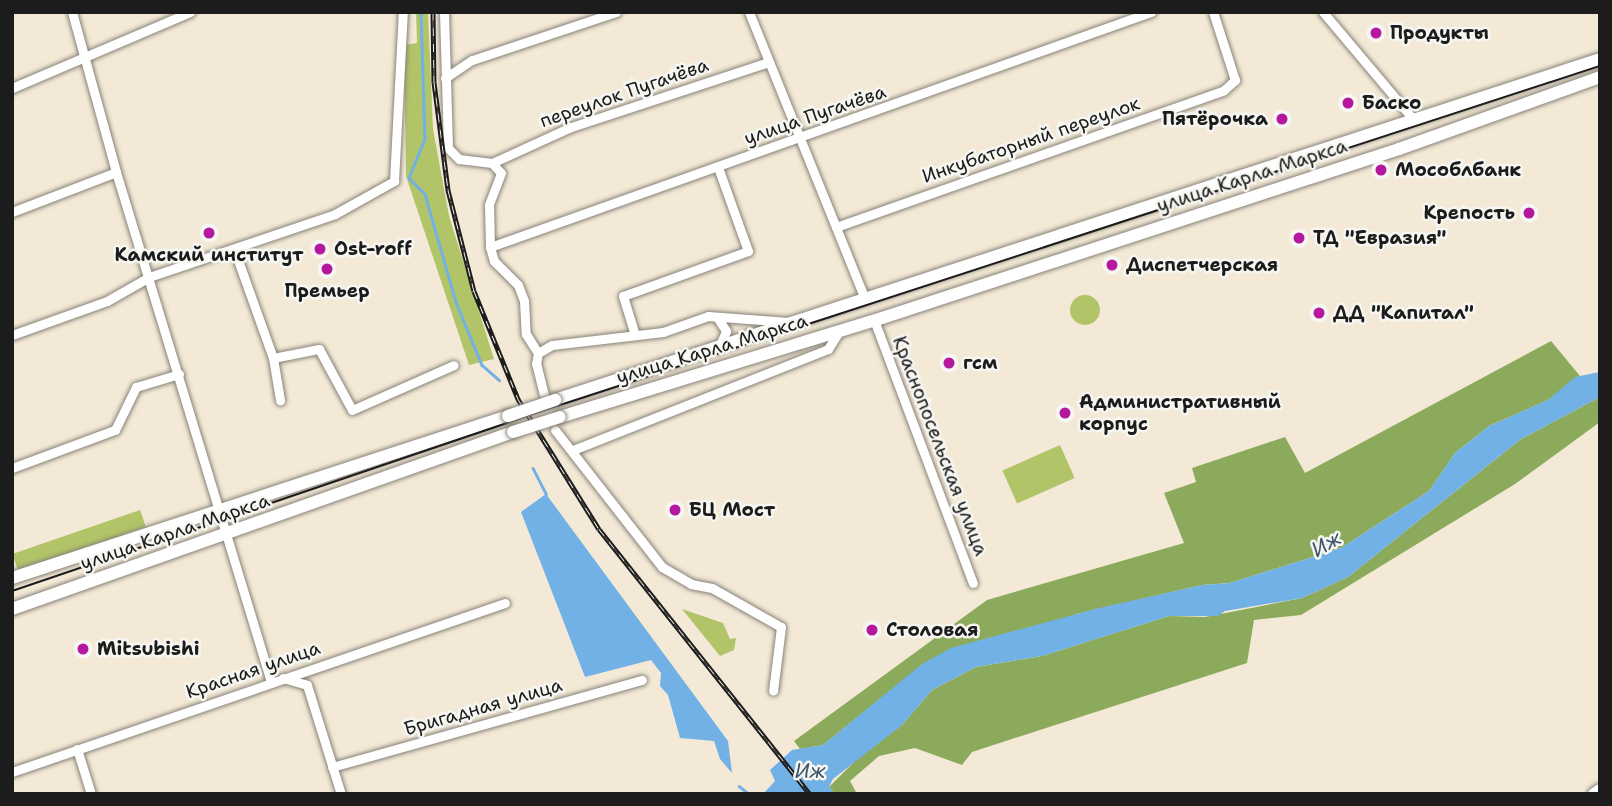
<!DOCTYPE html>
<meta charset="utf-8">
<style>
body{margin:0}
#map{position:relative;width:1612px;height:806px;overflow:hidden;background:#f3e9d6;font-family:"Shantell Sans",sans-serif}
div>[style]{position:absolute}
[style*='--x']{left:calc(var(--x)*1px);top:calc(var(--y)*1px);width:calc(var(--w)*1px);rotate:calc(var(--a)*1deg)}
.green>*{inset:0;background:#b1c468;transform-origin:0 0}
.round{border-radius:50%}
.forest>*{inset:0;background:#8caa5c}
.water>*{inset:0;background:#72b1e5}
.stream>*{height:2.5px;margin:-1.25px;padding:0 1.25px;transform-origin:1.25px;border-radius:1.25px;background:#72b1e5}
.roads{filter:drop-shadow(0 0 2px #888279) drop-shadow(0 0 2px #888279)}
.minor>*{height:9px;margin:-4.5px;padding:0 4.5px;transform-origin:4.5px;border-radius:4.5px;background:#fff}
.major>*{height:12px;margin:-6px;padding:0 6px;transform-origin:6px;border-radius:6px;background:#fff}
.tram>*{height:2px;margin:-1px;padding:0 1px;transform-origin:1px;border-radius:1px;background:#1c1c1c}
.rail>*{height:5px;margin-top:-2.5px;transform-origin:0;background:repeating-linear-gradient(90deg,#f6f6f2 0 8px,#1c1c1c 0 16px);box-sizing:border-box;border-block:2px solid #1c1c1c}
.bridges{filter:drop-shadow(0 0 2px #888279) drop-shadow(0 0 2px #888279)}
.major-bridge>*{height:12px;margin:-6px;padding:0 6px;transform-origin:6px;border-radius:6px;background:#fff}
.dots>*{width:19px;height:19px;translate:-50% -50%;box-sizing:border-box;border:4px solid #f6f6f2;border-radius:50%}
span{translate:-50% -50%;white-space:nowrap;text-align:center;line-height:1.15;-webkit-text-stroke:5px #f6f6f2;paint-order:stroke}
.poi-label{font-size:19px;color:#1c1c1c;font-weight:700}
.left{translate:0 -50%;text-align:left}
.right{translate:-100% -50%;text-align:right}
.street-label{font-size:19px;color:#1c1c1c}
.water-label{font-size:21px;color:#3e586c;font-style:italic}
.frame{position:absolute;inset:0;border:14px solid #1c1c1c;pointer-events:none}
</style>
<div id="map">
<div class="green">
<div style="clip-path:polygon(416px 12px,428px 12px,433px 129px,449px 216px,494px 359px,469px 365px,406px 176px,404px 45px,417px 43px)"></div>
<div class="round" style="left:1070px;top:295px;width:30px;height:30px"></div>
<div style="left:1060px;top:445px;width:36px;height:63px;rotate:66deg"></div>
<div style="left:140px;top:510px;width:18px;height:135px;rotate:71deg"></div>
<div style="clip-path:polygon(682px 609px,723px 623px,730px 639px,736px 638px,734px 650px,720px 656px)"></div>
</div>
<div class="forest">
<div style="clip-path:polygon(1551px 341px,1580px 376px,1548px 400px,1489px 426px,1455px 453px,1429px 491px,1341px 548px,1230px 583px,1202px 585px,1076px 614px,881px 698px,823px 745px,800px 749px,794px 741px,987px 600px,1184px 543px,1164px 493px,1196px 482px,1192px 468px,1285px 437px,1305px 473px)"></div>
<div style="clip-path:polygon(1600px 397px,1600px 422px,1515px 484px,1301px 615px,1254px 620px,1247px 663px,972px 752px,962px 765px,915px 748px,879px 756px,850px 781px,857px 794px,835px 794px,829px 787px,860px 756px,902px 725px,932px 690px,976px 667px,1042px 656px,1169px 616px,1205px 617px,1302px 598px,1348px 577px,1521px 439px)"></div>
</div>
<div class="water">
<div style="clip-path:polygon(1600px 372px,1600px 397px,1521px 439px,1348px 577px,1302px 598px,1225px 611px,1218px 616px,1169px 616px,1042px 656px,976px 667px,932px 690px,902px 725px,833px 779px,829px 787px,835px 794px,763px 794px,775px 781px,770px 770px,792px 750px,823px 745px,922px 664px,951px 648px,1095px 609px,1202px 585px,1230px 583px,1341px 548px,1429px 491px,1455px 453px,1489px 426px,1548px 400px,1575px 377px)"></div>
<div style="clip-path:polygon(546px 494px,728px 741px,732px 773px,720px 759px,714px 741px,680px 738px,668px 695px,660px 686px,661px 673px,651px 660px,585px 677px,521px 512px)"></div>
</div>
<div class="stream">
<div style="--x:421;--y:12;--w:127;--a:88.2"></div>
<div style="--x:425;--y:139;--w:42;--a:112.3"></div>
<div style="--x:409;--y:178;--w:23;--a:45"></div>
<div style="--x:425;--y:194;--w:112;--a:74"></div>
<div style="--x:456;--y:302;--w:68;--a:67.6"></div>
<div style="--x:482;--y:365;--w:23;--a:41"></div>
<div style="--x:533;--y:468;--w:29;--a:63"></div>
<div style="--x:739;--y:786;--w:13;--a:39"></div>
</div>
<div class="roads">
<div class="minor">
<div style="--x:72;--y:12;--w:166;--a:74.6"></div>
<div style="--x:116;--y:172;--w:533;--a:73.09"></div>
<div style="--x:444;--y:12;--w:136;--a:88.3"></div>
<div style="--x:448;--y:148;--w:16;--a:45"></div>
<div style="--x:459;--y:159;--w:33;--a:7"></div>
<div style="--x:492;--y:163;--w:13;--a:48"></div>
<div style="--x:501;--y:173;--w:34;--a:111"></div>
<div style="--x:489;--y:205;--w:42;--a:88.6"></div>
<div style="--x:490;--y:247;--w:15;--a:74"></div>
<div style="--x:494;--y:261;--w:34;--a:45"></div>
<div style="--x:518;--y:285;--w:17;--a:69"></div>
<div style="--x:524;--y:301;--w:33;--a:87"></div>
<div style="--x:526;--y:334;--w:22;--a:58"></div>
<div style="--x:749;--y:12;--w:306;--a:68"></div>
<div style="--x:1323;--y:12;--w:141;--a:49.9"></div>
<div style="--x:445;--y:78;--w:32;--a:-34"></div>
<div style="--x:472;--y:60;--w:152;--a:-18.4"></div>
<div style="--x:12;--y:88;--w:194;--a:-23.1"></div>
<div style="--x:492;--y:163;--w:87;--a:-24.5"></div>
<div style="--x:571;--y:127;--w:208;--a:-18.2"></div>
<div style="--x:12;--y:212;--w:111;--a:-21"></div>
<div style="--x:836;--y:227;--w:411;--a:-19.4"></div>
<div style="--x:1224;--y:90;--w:15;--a:-42"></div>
<div style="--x:1235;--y:80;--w:71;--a:-107.9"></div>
<div style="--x:490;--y:247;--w:702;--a:-19.57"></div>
<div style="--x:234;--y:249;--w:116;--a:70.3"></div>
<div style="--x:273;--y:358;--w:43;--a:80.5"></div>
<div style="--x:717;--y:317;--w:17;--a:57"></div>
<div style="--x:726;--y:331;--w:15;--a:113"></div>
<div style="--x:874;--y:320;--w:281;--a:69.4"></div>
<div style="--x:12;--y:335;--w:101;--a:-19.7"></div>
<div style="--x:107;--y:301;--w:48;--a:-29.7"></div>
<div style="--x:149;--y:277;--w:196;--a:-18.7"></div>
<div style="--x:335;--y:214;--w:68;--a:-29.2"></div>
<div style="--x:394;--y:181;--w:169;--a:-87"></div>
<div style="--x:635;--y:335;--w:41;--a:-107.1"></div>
<div style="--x:623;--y:296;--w:133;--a:-19.8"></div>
<div style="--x:748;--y:251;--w:89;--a:-109.7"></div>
<div style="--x:273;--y:358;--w:47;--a:-11.1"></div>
<div style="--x:319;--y:349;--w:69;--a:61.6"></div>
<div style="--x:352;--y:410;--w:111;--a:-23.8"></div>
<div style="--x:544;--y:395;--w:32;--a:-104"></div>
<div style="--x:536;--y:364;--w:11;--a:-80"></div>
<div style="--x:538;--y:353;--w:16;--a:-30"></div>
<div style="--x:552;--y:345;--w:112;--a:-6.7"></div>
<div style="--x:663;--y:332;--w:48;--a:-19.6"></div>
<div style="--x:708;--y:316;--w:81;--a:4.2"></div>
<div style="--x:555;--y:430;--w:174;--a:52"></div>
<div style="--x:662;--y:567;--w:34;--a:30"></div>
<div style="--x:691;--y:584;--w:21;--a:11"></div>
<div style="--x:712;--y:588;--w:79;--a:29.5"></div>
<div style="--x:781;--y:627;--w:64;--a:97.1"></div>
<div style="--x:573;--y:450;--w:274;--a:-21.6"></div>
<div style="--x:828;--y:349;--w:22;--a:-58"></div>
<div style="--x:12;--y:468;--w:110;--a:-20.3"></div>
<div style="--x:115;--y:430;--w:48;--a:-64"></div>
<div style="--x:136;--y:387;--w:45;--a:-16.8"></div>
<div style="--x:283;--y:678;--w:25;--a:16"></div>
<div style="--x:307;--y:685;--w:114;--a:72.7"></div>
<div style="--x:77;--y:749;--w:47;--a:72.7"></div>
<div style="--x:332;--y:767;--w:322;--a:-15.7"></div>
<div style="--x:12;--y:772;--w:521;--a:-18.92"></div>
</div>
<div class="major">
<div style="--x:555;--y:400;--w:1099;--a:-18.07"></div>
<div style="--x:560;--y:417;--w:337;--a:-17.1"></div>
<div style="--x:882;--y:318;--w:544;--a:-18.1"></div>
<div style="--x:1399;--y:149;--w:214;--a:-19.7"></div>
<div style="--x:12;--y:578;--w:522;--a:-18.09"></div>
<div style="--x:12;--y:609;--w:531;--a:-19.46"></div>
<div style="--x:1594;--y:794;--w:7;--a:-34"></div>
</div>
</div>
<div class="tram">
<div style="--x:12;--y:591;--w:576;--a:-18.75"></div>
<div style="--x:557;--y:406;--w:1097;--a:-18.06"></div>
</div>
<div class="rail">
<div style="--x:433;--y:12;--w:70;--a:89.2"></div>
<div style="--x:434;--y:82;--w:109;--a:82.6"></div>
<div style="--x:448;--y:190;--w:104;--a:75.6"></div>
<div style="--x:474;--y:291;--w:117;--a:67.8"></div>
<div style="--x:518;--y:399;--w:153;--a:58.1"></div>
<div style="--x:599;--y:529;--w:339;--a:51.5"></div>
</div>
<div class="bridges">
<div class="major-bridge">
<div style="--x:508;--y:416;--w:50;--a:-18.8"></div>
<div style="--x:513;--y:432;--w:49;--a:-17.7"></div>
</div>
</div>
<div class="dots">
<div style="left:1376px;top:33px;background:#b5179e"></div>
<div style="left:1348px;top:103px;background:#b5179e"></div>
<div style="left:1282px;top:119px;background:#b5179e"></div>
<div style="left:1381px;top:170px;background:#b5179e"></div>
<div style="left:1529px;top:213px;background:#b5179e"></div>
<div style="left:209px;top:233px;background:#b5179e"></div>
<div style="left:1299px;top:238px;background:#b5179e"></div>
<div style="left:320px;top:249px;background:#b5179e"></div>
<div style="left:1112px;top:265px;background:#b5179e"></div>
<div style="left:327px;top:269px;background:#b5179e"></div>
<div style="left:1319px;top:313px;background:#b5179e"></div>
<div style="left:949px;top:363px;background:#b5179e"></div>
<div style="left:1065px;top:413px;background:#b5179e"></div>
<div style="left:675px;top:510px;background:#b5179e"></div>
<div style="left:872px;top:630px;background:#b5179e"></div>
<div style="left:83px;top:649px;background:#b5179e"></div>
</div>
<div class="poi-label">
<span class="left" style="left:1390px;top:33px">Продукты</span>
<span class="left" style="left:1362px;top:103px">Баско</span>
<span class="right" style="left:1268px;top:119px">Пятёрочка</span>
<span class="left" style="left:1395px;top:170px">Мособлбанк</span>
<span class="right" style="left:1515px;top:213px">Крепость</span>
<span class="left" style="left:1313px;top:238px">ТД "Евразия"</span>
<span class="left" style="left:334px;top:249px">Ost-roff</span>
<span style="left:209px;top:255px">Камский институт</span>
<span class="left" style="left:1126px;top:265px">Диспетчерская</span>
<span style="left:327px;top:291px">Премьер</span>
<span class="left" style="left:1333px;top:313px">ДД "Капитал"</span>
<span class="left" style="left:963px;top:363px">гсм</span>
<span class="left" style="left:1079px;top:413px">Административный<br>корпус</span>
<span class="left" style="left:689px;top:510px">БЦ Мост</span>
<span class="left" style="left:886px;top:630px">Столовая</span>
<span class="left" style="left:97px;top:649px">Mitsubishi</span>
</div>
<div class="street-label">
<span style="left:624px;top:93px;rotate:-19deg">переулок Пугачёва</span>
<span style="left:815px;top:115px;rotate:-19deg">улица Пугачёва</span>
<span style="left:1031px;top:140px;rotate:-19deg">Инкубаторный переулок</span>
<span style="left:1252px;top:176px;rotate:-18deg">улица Карла Маркса</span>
<span style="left:712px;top:349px;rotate:-17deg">улица Карла Маркса</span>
<span style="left:940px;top:446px;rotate:69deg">Краснопосельская улица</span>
<span style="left:175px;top:532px;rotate:-19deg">улица Карла Маркса</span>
<span style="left:253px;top:670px;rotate:-19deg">Красная улица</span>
<span style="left:483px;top:707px;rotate:-16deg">Бригадная улица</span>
</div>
<div class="water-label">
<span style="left:1326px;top:544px;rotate:-30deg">Иж</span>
<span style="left:810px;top:771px">Иж</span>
</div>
<div class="frame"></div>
</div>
